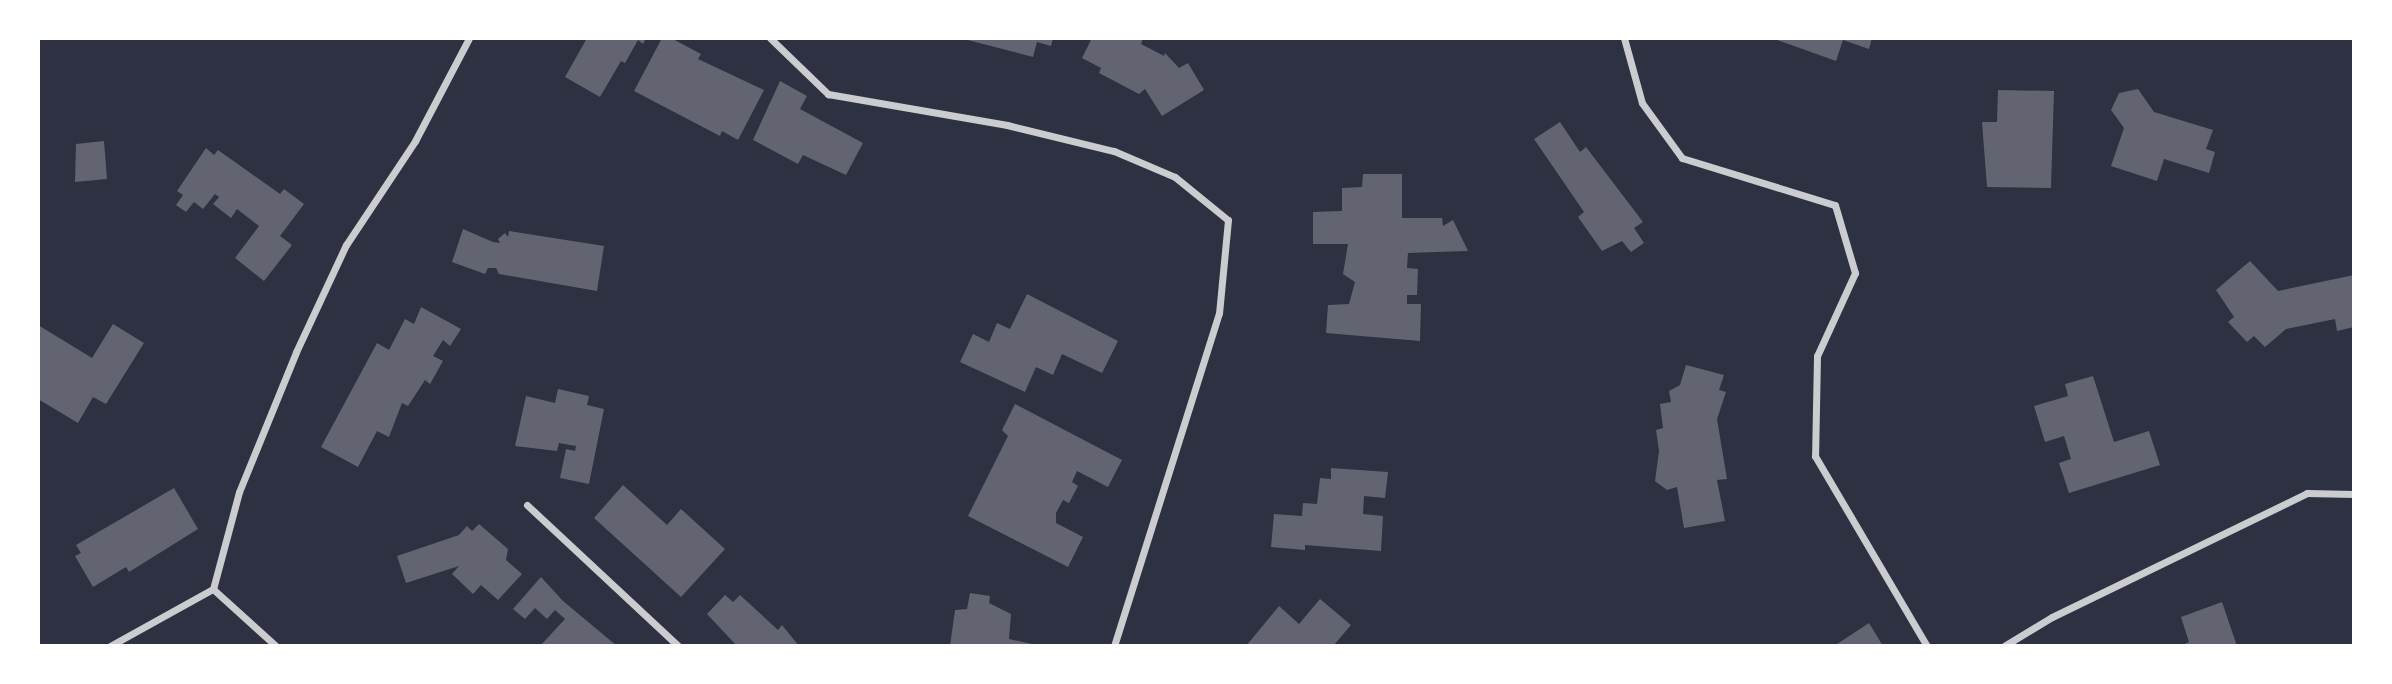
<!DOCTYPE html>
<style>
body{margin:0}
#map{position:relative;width:2392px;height:684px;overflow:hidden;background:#2d3142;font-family:"Asap Condensed",sans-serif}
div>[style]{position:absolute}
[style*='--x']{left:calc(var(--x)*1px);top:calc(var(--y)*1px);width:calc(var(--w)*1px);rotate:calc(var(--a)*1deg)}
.building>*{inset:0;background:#626471}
.minor>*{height:7px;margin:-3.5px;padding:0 3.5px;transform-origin:3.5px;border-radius:3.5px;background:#caccd0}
span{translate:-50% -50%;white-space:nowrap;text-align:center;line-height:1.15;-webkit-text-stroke:5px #fff;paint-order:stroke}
.frame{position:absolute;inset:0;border:40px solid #fff;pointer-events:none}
</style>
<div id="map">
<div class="building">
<div style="clip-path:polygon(587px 38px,646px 38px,643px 44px,638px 40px,625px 63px,621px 61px,600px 97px,565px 77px)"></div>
<div style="clip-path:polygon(662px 38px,671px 38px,701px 54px,698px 59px,764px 90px,738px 140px,722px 131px,720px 136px,634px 91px)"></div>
<div style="clip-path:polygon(960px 38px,1053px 38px,1051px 46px,1037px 42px,1033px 57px)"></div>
<div style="clip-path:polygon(1092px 38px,1143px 38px,1141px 44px,1164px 56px,1165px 53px,1179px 68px,1188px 63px,1204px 90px,1162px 116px,1145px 89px,1139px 94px,1099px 73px,1101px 68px,1082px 58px)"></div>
<div style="clip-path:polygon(1772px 38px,1872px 38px,1869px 49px,1843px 40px,1836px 61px)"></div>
<div style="clip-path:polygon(780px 81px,807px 96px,800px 109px,863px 143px,846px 175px,803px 155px,798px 164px,753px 140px)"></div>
<div style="clip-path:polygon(2138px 89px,2154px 112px,2213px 130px,2206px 149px,2215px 152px,2209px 173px,2164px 159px,2157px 181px,2111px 166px,2124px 128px,2111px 110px,2119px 93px)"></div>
<div style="clip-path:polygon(1998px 90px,2054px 91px,2051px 188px,1987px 187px,1982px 122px,1997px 122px)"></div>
<div style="clip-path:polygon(1560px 122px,1580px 152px,1586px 147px,1643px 222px,1634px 228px,1644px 243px,1631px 252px,1622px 241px,1602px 251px,1578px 217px,1584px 212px,1534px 139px)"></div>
<div style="clip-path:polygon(104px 141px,107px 179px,75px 182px,76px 144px)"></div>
<div style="clip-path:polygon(206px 148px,214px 155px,218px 150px,280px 194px,284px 189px,304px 204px,280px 236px,292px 245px,264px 281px,235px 258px,259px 226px,237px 209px,231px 218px,213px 204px,219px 197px,215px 194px,203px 209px,194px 202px,186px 212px,176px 205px,183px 195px,177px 191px)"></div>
<div style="clip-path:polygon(1363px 174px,1402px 174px,1402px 218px,1442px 218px,1443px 226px,1453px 220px,1468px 251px,1408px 253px,1407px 268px,1418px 269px,1417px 295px,1407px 295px,1407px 304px,1421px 304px,1420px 341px,1326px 333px,1328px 305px,1349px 304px,1355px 282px,1343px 274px,1348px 244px,1313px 244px,1313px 212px,1342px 211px,1342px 188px,1362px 187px)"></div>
<div style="clip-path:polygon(463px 229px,493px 242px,500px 243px,498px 239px,505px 233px,508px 237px,509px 231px,604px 246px,597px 291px,499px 274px,496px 268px,488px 268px,485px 274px,452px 262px)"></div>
<div style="clip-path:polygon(2250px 261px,2278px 291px,2354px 275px,2354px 327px,2337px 331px,2335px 319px,2286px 329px,2265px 347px,2254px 336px,2247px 342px,2228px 322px,2234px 317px,2216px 290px)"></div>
<div style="clip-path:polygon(1027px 294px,1118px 341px,1102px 373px,1062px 354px,1053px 375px,1036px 367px,1025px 392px,960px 362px,973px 334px,989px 342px,997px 323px,1010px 329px)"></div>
<div style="clip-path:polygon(421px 307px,461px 329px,450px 346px,443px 340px,433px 356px,443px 361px,430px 384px,425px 380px,408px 406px,402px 403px,389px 437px,377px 431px,358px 467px,321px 447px,377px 343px,389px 350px,405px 319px,414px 324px)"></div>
<div style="clip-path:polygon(113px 324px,144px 343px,106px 404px,93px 397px,78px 423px,38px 399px,38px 325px,92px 358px)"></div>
<div style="clip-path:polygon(1686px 365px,1724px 375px,1719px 390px,1726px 392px,1717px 419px,1727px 479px,1717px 480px,1725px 521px,1684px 528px,1677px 487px,1667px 490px,1655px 481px,1659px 451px,1656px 430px,1663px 428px,1660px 404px,1671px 402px,1669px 391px,1680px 385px)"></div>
<div style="clip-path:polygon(2093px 376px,2114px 442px,2149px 431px,2160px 465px,2069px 493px,2059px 463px,2071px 459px,2064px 436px,2045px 442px,2034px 406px,2068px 396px,2065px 384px)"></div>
<div style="clip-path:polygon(558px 389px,589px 396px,587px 405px,604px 409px,589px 484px,560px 478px,566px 449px,575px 451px,576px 446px,559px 443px,557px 451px,515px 446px,526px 396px,555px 403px)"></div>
<div style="clip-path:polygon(1015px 404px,1122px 460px,1108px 487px,1077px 471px,1072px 482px,1078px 486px,1069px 503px,1063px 500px,1056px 513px,1056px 523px,1083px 537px,1068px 567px,968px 516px,1008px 436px,1002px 430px)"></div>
<div style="clip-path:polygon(1331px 468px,1388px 472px,1385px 498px,1364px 496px,1363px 514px,1383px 516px,1381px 551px,1305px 545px,1305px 550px,1271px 547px,1274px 514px,1302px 516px,1303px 503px,1317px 504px,1320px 478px,1331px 479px)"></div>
<div style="clip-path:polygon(623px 485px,667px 525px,681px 509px,725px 549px,681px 597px,594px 518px)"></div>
<div style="clip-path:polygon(174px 488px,198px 529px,129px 572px,126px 567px,93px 587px,75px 556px,81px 553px,76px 545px)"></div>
<div style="clip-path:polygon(479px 524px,508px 549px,506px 560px,522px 574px,498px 600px,481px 585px,473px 594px,452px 574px,459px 566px,406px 583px,397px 556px,459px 535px,467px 526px,472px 531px)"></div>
<div style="clip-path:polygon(541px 577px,563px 601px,617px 646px,540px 646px,565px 619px,555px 610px,547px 619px,535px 608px,525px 619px,513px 609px)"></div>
<div style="clip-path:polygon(970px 593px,990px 596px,989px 603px,1011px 614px,1009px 639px,1041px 646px,950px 646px,955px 610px,967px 609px)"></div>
<div style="clip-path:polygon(725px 595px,733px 602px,740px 595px,778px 630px,782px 625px,799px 646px,737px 646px,707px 614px)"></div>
<div style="clip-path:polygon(1320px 599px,1351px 625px,1333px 646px,1246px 646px,1279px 606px,1299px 624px)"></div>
<div style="clip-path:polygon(2222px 602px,2237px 646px,2180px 646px,2189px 642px,2181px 617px)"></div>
<div style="clip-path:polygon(1869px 623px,1883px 646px,1834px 646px)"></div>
</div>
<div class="minor">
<div style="--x:770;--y:38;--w:81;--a:44"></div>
<div style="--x:828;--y:94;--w:182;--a:9.8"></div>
<div style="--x:1007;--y:125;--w:110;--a:13.7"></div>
<div style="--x:1114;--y:151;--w:66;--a:23.1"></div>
<div style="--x:1175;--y:177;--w:68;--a:39.1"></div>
<div style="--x:1228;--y:220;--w:93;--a:95.5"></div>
<div style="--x:1219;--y:313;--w:349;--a:107.5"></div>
<div style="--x:1624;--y:38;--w:67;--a:74.5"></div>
<div style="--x:1642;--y:103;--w:68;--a:54"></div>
<div style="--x:1682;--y:158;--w:160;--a:17.1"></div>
<div style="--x:1835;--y:205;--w:71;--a:73.6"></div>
<div style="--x:1855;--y:273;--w:91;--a:114.6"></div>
<div style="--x:1817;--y:356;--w:100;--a:91.1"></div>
<div style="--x:1815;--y:456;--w:221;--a:59.5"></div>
<div style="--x:527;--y:505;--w:207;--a:43"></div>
<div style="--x:110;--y:646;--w:118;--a:-29"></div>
<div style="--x:276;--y:646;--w:85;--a:-137.9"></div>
<div style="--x:213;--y:589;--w:100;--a:-75"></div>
<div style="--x:239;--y:492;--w:151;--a:-67.8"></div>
<div style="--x:296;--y:352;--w:118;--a:-65"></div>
<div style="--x:346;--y:245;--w:125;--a:-56.4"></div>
<div style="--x:415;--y:141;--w:116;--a:-62.3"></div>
<div style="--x:2004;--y:646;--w:56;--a:-31.1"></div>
<div style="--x:2052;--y:617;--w:284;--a:-25.9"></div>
<div style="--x:2307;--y:493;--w:47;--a:1.2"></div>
</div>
<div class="frame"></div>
</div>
